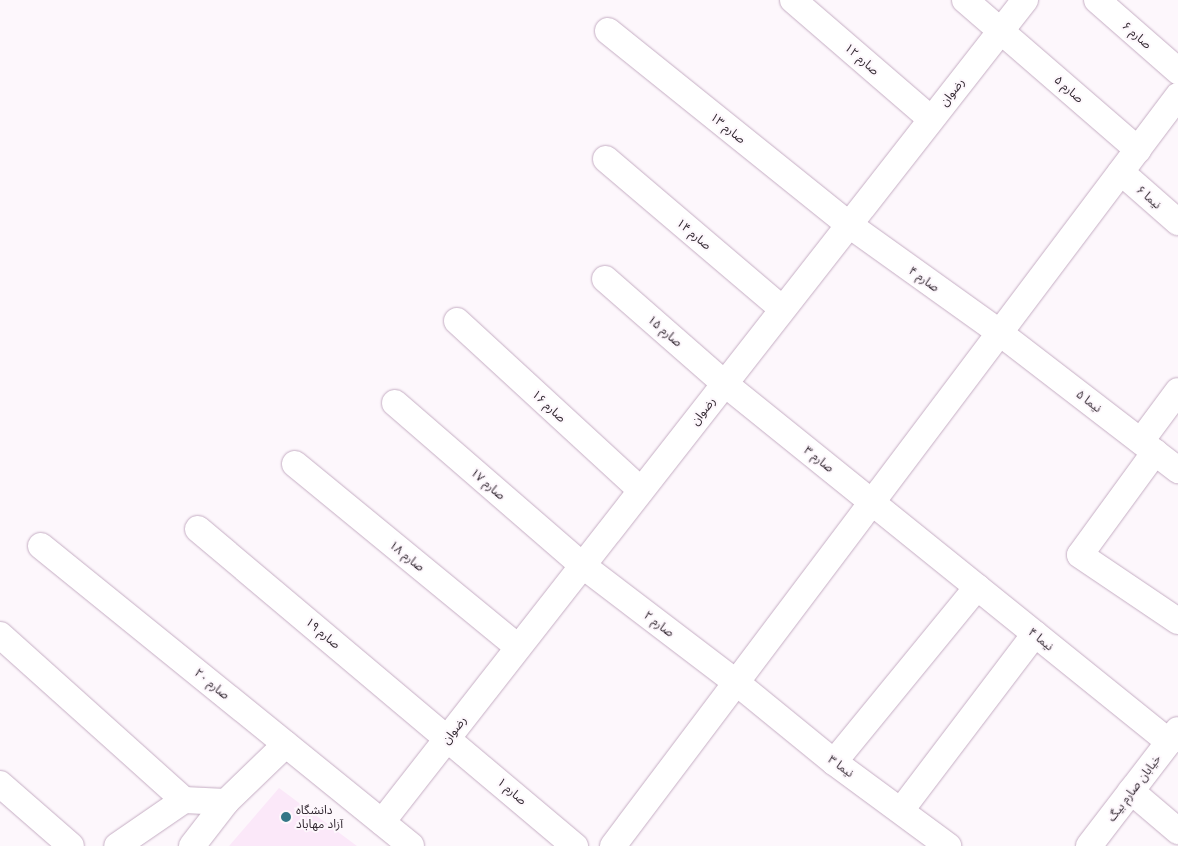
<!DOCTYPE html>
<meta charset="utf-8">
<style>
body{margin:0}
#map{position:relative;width:1178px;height:846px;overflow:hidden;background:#fdf7fc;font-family:Montserrat,"Noto Sans Arabic",sans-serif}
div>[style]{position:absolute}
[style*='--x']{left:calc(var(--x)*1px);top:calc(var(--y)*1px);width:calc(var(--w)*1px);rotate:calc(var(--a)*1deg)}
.built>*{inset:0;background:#fbe8f9}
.roads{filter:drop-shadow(0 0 1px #c5adc3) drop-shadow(0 0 1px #c5adc3)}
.minor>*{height:26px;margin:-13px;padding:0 13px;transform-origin:13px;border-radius:13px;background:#fff}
.dots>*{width:14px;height:14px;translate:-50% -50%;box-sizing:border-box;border:2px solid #fdf7fc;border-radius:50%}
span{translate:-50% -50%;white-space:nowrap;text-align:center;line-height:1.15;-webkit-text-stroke:4px #fdf7fc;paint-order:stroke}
.street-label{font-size:12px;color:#322831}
.poi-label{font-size:12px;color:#322831}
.left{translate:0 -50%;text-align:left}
</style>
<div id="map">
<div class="built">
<div style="clip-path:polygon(279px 788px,357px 846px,229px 846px)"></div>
</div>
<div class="roads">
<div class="minor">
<div style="--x:793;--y:0;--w:182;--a:40.8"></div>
<div style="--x:965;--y:0;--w:229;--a:40.9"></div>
<div style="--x:1097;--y:0;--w:108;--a:41.2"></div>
<div style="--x:608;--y:31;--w:308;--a:38.8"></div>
<div style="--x:848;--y:224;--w:187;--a:35.6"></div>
<div style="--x:1000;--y:333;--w:225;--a:37.6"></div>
<div style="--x:606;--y:159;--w:231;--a:40.4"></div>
<div style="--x:1121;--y:172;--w:76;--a:41.3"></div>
<div style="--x:605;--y:279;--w:158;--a:41.2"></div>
<div style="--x:724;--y:383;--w:572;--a:38.89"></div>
<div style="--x:457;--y:321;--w:250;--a:42.6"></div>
<div style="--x:395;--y:403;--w:247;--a:40.9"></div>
<div style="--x:582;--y:565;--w:195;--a:37.3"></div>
<div style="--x:737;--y:683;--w:125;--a:39.2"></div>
<div style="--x:834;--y:762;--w:142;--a:36.4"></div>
<div style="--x:1141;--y:441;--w:62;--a:-53.5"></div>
<div style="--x:1155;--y:452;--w:127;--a:126.1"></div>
<div style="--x:1080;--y:555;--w:118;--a:34"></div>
<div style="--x:295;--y:464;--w:288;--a:39.4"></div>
<div style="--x:198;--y:529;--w:493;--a:40.1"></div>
<div style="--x:41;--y:546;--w:476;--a:39"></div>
<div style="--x:0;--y:635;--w:247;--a:41.9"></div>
<div style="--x:184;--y:800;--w:81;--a:145.5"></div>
<div style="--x:834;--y:762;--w:226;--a:-50.7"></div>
<div style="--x:0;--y:784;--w:94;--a:41.1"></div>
<div style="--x:1131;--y:791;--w:62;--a:40.4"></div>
<div style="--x:184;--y:800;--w:42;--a:2.7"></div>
<div style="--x:226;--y:802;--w:83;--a:-44"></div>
<div style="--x:902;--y:809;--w:220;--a:-52.8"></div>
<div style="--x:382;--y:822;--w:1044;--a:-51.97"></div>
<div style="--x:192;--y:846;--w:56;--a:-52.3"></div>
<div style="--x:613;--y:846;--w:939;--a:-53.01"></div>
<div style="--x:1089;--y:846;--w:146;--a:-52.5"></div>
</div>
</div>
<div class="dots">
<div style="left:286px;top:817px;background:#337787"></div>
</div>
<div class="street-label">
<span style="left:1137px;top:35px;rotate:41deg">صارم ۶</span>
<span style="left:862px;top:59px;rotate:41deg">صارم ۱۲</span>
<span style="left:1069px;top:89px;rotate:41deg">صارم ۵</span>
<span style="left:952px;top:92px;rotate:-52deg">رضوان</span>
<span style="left:728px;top:128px;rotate:39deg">صارم ۱۳</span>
<span style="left:1149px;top:197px;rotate:41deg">نیما ۶</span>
<span style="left:694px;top:234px;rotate:40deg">صارم ۱۴</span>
<span style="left:924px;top:279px;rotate:36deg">صارم ۴</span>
<span style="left:665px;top:331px;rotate:41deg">صارم ۱۵</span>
<span style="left:1089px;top:401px;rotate:37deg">نیما ۵</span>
<span style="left:549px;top:406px;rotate:43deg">صارم ۱۶</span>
<span style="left:703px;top:411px;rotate:-52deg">رضوان</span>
<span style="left:819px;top:459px;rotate:39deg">صارم ۳</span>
<span style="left:488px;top:484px;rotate:41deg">صارم ۱۷</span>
<span style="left:407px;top:556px;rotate:39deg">صارم ۱۸</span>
<span style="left:659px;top:624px;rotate:37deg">صارم ۲</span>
<span style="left:323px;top:633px;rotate:40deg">صارم ۱۹</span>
<span style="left:1041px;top:639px;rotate:39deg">نیما ۴</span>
<span style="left:212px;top:684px;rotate:39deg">صارم ۲۰</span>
<span style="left:454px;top:730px;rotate:-52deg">رضوان</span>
<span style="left:841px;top:766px;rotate:36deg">نیما ۳</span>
<span style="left:1134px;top:788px;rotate:-53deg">خیابان صارم بیگ</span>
<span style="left:512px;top:791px;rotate:41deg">صارم ۱</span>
</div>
<div class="poi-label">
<span class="left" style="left:296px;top:817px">دانشگاه<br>آزاد مهاباد</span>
</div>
</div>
